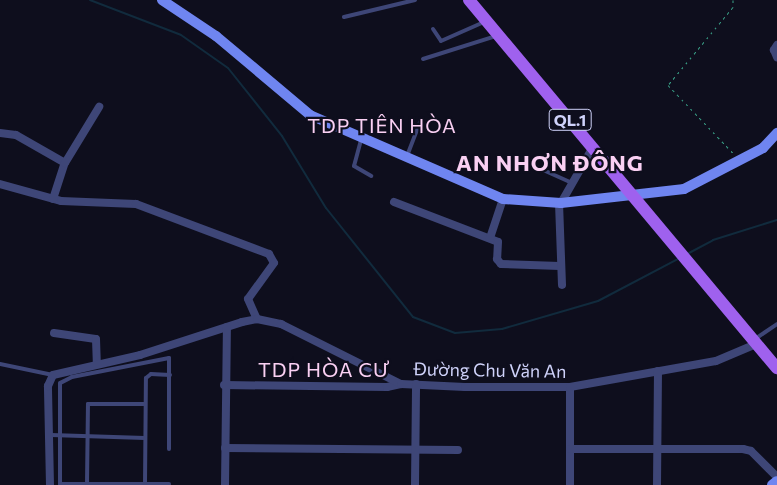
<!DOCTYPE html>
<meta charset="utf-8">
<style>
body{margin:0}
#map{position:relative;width:777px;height:485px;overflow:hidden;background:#0e0e1d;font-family:Commissioner,sans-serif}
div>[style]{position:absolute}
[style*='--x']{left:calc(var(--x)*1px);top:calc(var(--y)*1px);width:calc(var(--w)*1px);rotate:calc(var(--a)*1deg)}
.stream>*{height:2px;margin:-1px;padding:0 1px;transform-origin:1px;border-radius:1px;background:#112b3d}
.path>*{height:1px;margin-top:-0.5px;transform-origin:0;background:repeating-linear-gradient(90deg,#39a389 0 2.5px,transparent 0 6.5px)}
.lane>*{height:4px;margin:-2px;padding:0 2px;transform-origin:2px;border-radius:2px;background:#3e4677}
.street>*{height:8px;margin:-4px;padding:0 4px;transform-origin:4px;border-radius:4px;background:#3e4677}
.secondary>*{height:10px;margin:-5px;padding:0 5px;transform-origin:5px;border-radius:5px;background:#6f85f0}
.primary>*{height:12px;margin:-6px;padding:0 6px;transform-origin:6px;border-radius:6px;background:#9f61ee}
span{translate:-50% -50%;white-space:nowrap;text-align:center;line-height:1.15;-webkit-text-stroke:4.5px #0e0e1d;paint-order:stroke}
.shield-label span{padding:1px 4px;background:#0e0e1d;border:1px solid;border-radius:4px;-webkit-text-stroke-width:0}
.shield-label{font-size:16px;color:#cfd2fa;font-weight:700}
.street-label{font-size:18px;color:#cfd2fa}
.quarter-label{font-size:20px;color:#fad0f3;letter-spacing:1px}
.district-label{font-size:22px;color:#fad0f3;font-weight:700;letter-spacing:1px}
</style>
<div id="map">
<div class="stream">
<div style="--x:90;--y:0;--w:97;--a:21"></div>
<div style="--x:181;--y:35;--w:57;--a:35.1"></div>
<div style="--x:228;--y:68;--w:87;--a:51.5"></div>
<div style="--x:282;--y:136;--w:84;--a:58.6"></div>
<div style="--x:326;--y:208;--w:139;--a:51.4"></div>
<div style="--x:413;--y:317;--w:45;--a:20.9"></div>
<div style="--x:455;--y:333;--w:47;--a:-4.9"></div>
<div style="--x:502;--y:329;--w:100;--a:-16.3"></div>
<div style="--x:598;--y:301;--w:90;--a:-27.7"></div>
<div style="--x:689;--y:253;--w:27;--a:-28"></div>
<div style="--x:713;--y:240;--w:67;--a:-17.4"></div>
</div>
<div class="path">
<div style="--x:733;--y:0;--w:7;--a:90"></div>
<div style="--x:733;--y:7;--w:102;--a:129.8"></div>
<div style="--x:668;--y:85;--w:95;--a:46.3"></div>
</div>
<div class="lane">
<div style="--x:344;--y:17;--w:73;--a:-13.5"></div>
<div style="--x:433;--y:29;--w:14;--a:56"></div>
<div style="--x:441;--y:41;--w:47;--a:-23.8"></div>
<div style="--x:423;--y:59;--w:77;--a:-17.5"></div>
<div style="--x:361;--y:140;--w:27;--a:105"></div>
<div style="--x:354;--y:166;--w:20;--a:30"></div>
<div style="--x:407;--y:156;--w:36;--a:-69"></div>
<div style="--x:532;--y:165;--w:44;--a:24.2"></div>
<div style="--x:755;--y:339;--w:27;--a:-34"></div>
<div style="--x:0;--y:364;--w:54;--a:11.7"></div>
<div style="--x:51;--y:435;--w:94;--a:1.8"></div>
<div style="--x:169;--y:449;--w:91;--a:-90"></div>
<div style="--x:169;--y:358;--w:99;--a:168.9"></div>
<div style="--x:72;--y:377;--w:13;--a:153"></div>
<div style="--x:60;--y:383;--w:101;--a:90"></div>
<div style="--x:60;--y:484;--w:109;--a:0"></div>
<div style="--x:87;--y:484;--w:80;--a:-89.3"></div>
<div style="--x:88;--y:404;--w:57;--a:0"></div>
<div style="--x:145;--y:484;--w:106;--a:-89.5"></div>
<div style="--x:146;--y:378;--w:6;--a:-39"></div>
<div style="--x:151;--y:374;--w:19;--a:3"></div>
</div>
<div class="street">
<div style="--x:777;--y:45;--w:6;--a:121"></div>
<div style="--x:774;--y:50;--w:8;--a:67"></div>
<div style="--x:0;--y:133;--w:16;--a:7"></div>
<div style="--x:16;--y:135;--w:56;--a:29.7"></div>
<div style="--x:0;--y:184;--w:63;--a:15.6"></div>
<div style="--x:61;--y:201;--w:75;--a:2.3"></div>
<div style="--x:136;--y:204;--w:142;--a:20.6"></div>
<div style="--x:269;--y:254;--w:10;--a:61"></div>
<div style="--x:274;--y:263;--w:44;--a:125.8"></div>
<div style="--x:248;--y:299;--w:22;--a:66"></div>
<div style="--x:53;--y:199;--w:38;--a:-72"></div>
<div style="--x:65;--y:163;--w:66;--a:-58.7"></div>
<div style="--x:394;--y:202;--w:111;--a:21"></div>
<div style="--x:498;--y:242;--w:17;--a:93"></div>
<div style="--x:497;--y:259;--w:6;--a:51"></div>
<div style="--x:501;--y:264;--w:59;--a:1.9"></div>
<div style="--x:559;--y:203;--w:82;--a:87.9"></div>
<div style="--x:561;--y:203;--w:64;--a:-60.3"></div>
<div style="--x:490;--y:238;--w:41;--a:-71.6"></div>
<div style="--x:54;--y:333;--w:42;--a:8.1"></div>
<div style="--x:96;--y:339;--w:25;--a:88"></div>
<div style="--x:224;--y:385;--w:163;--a:0.7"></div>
<div style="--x:387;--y:387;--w:14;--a:-12"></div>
<div style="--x:570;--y:387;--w:98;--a:90"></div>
<div style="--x:225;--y:448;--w:233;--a:0.5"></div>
<div style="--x:570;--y:449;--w:173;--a:0"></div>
<div style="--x:743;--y:449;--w:8;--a:14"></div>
<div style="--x:751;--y:451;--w:37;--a:45"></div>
<div style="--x:50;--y:485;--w:99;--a:-91.2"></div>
<div style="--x:48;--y:386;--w:12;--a:-66"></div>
<div style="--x:53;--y:375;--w:89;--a:-12.9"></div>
<div style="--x:140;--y:355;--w:107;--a:-17.9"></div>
<div style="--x:242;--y:322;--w:15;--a:-11"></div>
<div style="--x:257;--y:319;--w:25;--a:12"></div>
<div style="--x:281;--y:324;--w:134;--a:26.6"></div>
<div style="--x:401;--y:384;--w:64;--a:2.7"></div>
<div style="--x:465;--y:387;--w:105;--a:0"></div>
<div style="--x:570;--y:387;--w:148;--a:-10.1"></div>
<div style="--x:716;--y:361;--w:43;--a:-23"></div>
<div style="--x:225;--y:485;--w:158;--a:-89.3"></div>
<div style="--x:415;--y:485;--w:101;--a:-89.4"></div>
<div style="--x:657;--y:485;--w:114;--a:-89.5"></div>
</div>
<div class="secondary">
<div style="--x:162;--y:0;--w:65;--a:33.7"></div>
<div style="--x:216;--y:36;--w:123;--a:40"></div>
<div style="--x:310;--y:115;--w:210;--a:23.5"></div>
<div style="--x:503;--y:199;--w:58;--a:3.9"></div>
<div style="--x:561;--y:203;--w:124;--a:-6.5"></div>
<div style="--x:684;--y:189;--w:89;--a:-27.4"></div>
<div style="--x:763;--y:148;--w:21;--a:-47"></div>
<div style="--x:772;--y:485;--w:6;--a:-39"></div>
</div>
<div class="primary">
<div style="--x:469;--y:0;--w:480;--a:50.1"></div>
</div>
<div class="shield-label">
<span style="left:570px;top:120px">QL.1</span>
</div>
<div class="street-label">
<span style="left:490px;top:370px;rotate:1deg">Đường Chu Văn An</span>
</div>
<div class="quarter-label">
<span style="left:382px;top:125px">TDP TIÊN HÒA</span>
<span style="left:324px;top:369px">TDP HÒA CƯ</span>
</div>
<div class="district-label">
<span style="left:550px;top:163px">AN NHƠN ĐÔNG</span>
</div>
</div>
